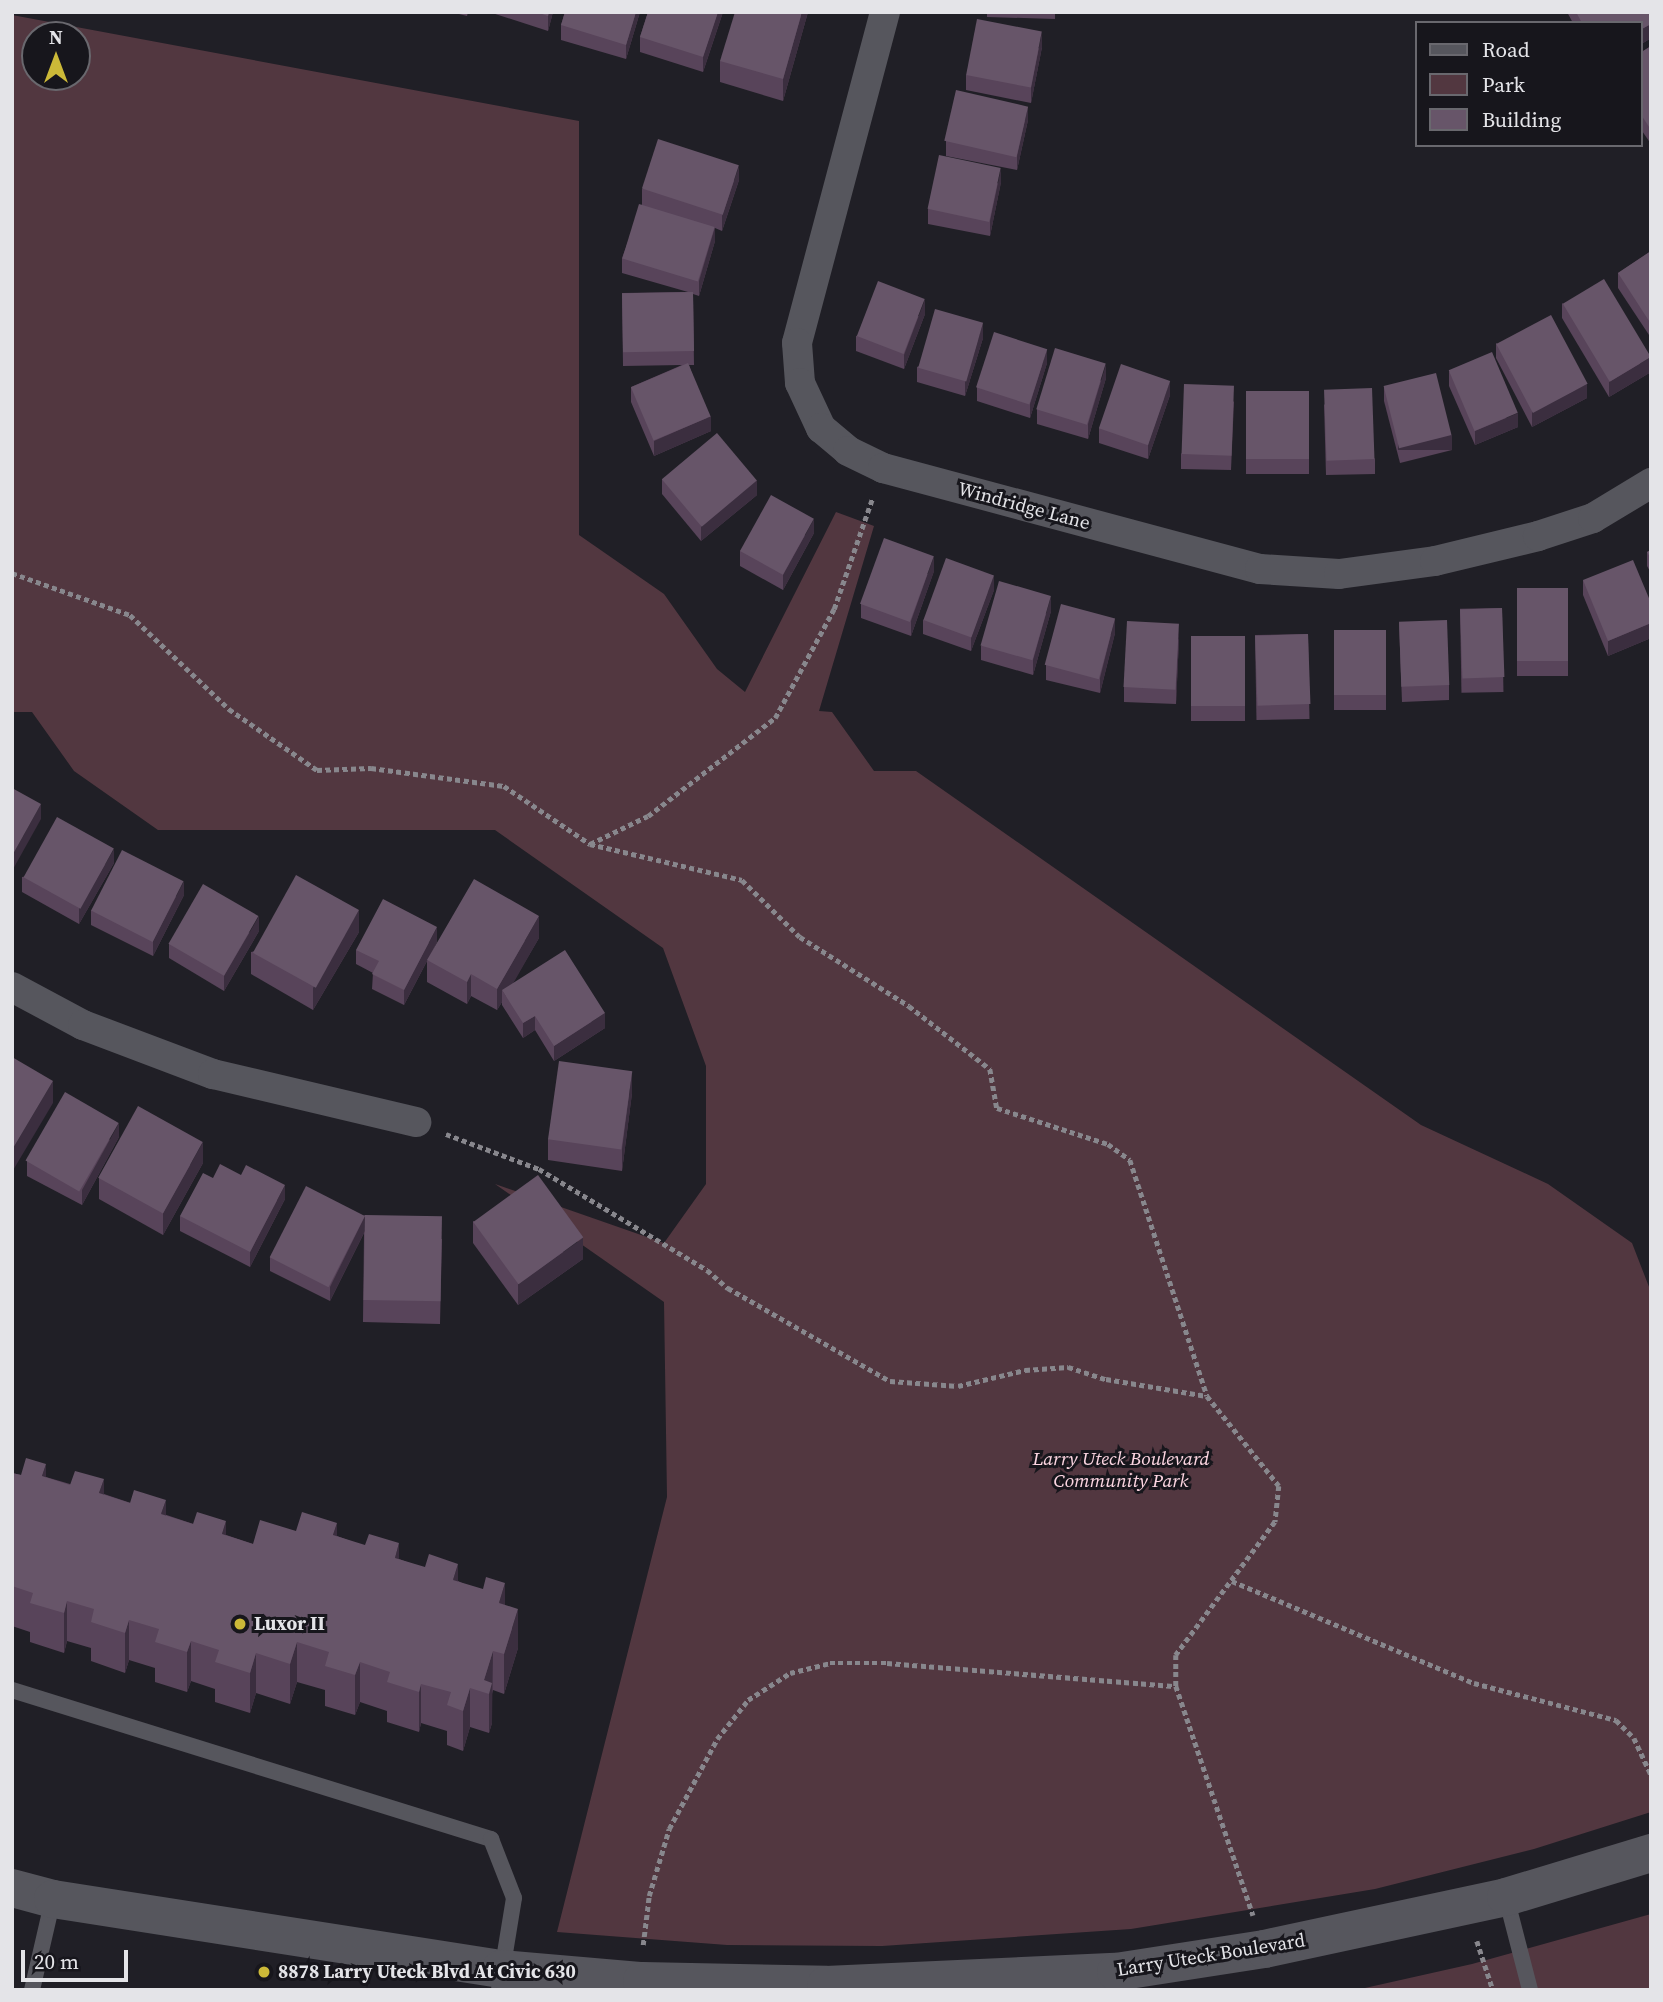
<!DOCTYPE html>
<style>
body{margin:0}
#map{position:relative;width:1663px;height:2002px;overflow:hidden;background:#201f26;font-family:"Source Serif 4",serif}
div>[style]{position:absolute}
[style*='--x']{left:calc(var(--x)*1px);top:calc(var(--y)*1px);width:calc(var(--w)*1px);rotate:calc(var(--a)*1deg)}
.green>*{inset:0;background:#523740}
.path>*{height:4.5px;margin-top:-2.25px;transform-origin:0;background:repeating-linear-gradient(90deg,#88878d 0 5px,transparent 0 8.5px)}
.lane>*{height:16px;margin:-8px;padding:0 8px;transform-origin:8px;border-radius:8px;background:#56565d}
.street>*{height:30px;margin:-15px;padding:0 15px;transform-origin:15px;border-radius:15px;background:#56565d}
.secondary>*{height:38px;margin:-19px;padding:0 19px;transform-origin:19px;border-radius:19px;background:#56565d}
.wall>*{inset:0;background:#58445a;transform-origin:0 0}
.shaded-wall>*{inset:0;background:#3b2e3f;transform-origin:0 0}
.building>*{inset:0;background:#675569;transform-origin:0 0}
.dots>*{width:19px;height:19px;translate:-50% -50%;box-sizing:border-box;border:4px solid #17161c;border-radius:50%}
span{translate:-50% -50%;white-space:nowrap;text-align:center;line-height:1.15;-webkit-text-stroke:6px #17161c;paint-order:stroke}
.street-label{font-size:19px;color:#e4e4e8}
.park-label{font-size:19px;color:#fdd6e2;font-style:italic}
.poi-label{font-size:19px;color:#e4e4e8;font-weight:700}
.left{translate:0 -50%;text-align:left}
.frame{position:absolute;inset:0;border:14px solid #e4e4e8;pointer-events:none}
.legend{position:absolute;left:1415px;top:21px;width:228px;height:126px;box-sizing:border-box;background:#17161c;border:2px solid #69686e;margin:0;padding:9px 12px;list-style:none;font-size:21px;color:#e4e4e8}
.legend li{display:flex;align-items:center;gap:14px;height:35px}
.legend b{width:35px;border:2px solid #69686e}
.north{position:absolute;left:21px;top:21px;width:70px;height:70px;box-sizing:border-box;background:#17161c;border:2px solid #69686e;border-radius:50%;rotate:0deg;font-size:19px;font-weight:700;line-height:28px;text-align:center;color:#e4e4e8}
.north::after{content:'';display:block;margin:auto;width:24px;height:32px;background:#ccb938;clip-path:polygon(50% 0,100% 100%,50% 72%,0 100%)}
.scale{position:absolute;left:21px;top:1950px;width:107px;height:32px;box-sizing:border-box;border:4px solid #e4e4e8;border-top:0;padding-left:9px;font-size:21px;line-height:24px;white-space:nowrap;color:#e4e4e8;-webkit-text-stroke:5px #17161c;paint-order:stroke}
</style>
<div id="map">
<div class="green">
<div style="clip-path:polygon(evenodd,12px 15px,579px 121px,579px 535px,664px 594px,717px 669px,745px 692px,836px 512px,874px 526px,819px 711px,832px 712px,874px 771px,916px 771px,1421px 1125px,1548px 1184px,1632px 1243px,1651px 1292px,1651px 1812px,1534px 1849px,1375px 1889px,1131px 1929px,882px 1946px,727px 1945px,557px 1932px,667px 1497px,664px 1302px,495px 1184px,664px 1243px,706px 1184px,706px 1066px,663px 948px,495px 830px,158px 830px,74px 771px,32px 712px,12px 712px,12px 15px,35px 35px,77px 35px,77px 77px,35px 77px,35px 35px)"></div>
<div style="clip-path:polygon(1651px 1914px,1651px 1990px,1356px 1990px,1472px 1964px)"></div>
</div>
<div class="path">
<div style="--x:12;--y:573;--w:125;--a:19.6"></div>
<div style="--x:130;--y:615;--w:137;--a:43.5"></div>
<div style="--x:229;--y:709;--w:107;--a:34.7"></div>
<div style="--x:317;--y:770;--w:54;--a:-2.1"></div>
<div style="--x:371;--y:768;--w:134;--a:7.7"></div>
<div style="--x:504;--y:786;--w:104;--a:34"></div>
<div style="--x:590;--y:844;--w:64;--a:-25.8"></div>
<div style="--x:648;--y:816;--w:160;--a:-37.7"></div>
<div style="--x:775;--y:718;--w:124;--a:-61.6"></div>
<div style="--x:834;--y:609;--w:116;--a:-70.9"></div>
<div style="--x:590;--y:844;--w:156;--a:13.3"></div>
<div style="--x:742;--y:880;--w:81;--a:44.5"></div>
<div style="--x:800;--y:937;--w:129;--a:32.3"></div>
<div style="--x:909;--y:1006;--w:103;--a:37.9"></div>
<div style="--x:990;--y:1069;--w:40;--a:80"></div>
<div style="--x:997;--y:1108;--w:117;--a:18"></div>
<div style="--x:1108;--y:1144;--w:27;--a:36"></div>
<div style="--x:1130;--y:1160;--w:248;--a:71.9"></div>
<div style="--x:1207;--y:1396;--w:115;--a:51.3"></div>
<div style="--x:1279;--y:1486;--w:36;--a:96"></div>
<div style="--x:1275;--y:1522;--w:166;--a:126.7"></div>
<div style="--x:1176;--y:1655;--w:31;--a:90"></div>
<div style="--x:1176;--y:1686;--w:242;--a:71.4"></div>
<div style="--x:446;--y:1134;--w:99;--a:20.6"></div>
<div style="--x:539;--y:1169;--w:196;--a:31"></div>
<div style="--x:707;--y:1270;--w:28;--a:41"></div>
<div style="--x:728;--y:1288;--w:187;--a:29.9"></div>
<div style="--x:890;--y:1381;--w:68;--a:4.2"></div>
<div style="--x:958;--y:1386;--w:69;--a:-13.4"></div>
<div style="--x:1025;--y:1370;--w:43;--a:-4"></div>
<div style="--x:1068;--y:1367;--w:40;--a:18"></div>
<div style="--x:1106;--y:1379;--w:102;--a:9.6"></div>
<div style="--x:1232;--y:1581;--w:263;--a:22.9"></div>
<div style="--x:1474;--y:1683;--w:147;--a:14.6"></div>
<div style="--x:1616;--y:1720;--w:25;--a:45"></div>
<div style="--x:1634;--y:1738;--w:40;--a:65"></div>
<div style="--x:1477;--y:1941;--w:52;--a:71.9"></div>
<div style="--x:643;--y:1945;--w:49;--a:-83"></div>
<div style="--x:649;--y:1896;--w:70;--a:-73.4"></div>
<div style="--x:669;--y:1829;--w:102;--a:-61.9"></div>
<div style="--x:717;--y:1739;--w:50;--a:-51.5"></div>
<div style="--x:748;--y:1700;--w:50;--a:-32.7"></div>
<div style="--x:790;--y:1673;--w:41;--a:-14"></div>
<div style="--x:830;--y:1663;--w:57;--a:0"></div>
<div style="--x:887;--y:1663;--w:290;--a:4.6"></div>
</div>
<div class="lane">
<div style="--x:12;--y:1690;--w:502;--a:17.28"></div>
<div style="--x:491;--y:1839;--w:63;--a:68.7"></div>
<div style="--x:514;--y:1898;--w:93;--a:99.3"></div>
<div style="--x:1506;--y:1897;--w:96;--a:75.5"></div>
<div style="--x:32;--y:1990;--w:93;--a:-77"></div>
</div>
<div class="street">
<div style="--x:885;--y:12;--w:342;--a:104.9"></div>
<div style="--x:797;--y:343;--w:40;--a:85.7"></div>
<div style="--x:800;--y:383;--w:50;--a:65"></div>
<div style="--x:821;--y:428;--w:35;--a:40"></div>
<div style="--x:848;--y:451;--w:39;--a:26"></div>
<div style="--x:883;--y:468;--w:390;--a:15"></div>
<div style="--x:1260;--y:569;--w:79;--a:3.6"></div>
<div style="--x:1339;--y:574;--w:97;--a:-7.7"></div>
<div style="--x:1435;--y:561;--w:106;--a:-13.6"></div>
<div style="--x:1538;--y:536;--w:58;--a:-18.1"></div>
<div style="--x:1593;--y:518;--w:68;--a:-31.1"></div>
<div style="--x:12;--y:987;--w:81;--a:28.2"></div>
<div style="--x:83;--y:1025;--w:139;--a:20.7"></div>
<div style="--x:213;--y:1074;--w:209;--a:13.3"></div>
</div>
<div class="secondary">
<div style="--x:12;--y:1888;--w:42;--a:15"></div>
<div style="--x:53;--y:1899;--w:453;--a:8.9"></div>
<div style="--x:501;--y:1969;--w:142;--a:4.9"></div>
<div style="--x:642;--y:1981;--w:184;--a:1.2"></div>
<div style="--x:826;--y:1985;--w:290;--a:-2.6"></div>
<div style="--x:1116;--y:1972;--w:150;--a:-8.8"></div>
<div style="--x:1264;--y:1949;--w:248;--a:-12.1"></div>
<div style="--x:1506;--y:1897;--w:152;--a:-16.9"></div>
</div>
<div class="wall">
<div style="clip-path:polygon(451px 12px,468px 12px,467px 16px)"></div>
<div style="clip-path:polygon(489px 12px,553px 12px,548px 31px)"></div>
<div style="clip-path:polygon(565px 12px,640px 12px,626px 59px,561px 40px,561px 25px)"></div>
<div style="clip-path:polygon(648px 12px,723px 12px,703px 72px,640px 52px,640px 37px)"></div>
<div style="clip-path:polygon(808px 12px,783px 101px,720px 82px,720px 61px)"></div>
<div style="clip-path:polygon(987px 12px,1055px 12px,1055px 19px,987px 17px)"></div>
<div style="clip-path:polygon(1567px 12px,1651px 12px,1651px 38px,1640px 45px,1640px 23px,1573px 23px)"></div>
<div style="clip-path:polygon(1651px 46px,1651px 144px,1640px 128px,1640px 53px)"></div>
<div style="clip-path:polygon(1042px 47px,1031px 103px,966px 90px,966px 75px)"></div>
<div style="clip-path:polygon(1028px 120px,1017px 170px,946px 156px,946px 141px)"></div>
<div style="clip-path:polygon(739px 180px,722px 231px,715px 228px,715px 241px,699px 296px,693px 294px,694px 365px,689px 365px,711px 431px,654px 456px,631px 402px,631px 387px,682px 365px,623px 366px,622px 293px,688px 292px,622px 273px,622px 258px,642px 204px,642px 189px)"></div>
<div style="clip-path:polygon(1001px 182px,990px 236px,928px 224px,928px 209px)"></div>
<div style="clip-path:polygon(1651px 251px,1651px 338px,1618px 288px,1618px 273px)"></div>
<div style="clip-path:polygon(1562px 303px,1651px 372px,1609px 397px,1562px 318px)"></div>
<div style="clip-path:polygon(925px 314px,904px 369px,856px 351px,856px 336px)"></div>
<div style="clip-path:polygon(983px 338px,965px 396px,917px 382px,917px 367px)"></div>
<div style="clip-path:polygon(1496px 343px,1587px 398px,1532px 427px,1496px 358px)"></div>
<div style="clip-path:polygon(1047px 363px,1030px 418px,977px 401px,977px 387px)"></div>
<div style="clip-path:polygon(1449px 371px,1518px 427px,1475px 445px,1449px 386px)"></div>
<div style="clip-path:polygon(1106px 378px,1088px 439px,1037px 424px,1037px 409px)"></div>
<div style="clip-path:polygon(1384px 386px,1452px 450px,1400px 463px,1384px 401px)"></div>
<div style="left:1246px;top:391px;width:63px;height:83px"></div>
<div style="clip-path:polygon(1170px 395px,1148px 459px,1099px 443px,1099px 428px)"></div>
<div style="clip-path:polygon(1234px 401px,1231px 470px,1181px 469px,1181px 454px)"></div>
<div style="clip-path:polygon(1324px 404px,1375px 459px,1375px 474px,1326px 475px)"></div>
<div style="clip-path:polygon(662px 479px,757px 495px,701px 541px,662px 494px)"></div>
<div style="clip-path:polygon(814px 533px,783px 590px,740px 566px,740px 551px)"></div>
<div style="clip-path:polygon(1651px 550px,1651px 573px,1647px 566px,1647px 552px)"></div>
<div style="clip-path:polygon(934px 571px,911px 636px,861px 618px,861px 604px)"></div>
<div style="clip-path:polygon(1583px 580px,1651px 603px,1651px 638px,1608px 656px,1583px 595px)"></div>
<div style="left:1517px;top:588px;width:51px;height:88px"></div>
<div style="clip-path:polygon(994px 590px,971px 651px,923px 634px,923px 620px)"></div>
<div style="left:1502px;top:608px;width:84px;height:42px;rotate:89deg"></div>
<div style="clip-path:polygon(1051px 611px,1033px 675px,981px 660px,981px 646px)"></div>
<div style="clip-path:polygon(1399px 622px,1449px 685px,1449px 700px,1402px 702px)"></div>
<div style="left:1334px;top:630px;width:52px;height:80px"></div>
<div style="clip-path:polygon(1115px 633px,1100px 693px,1046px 680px,1046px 665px)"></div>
<div style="left:1308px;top:634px;width:85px;height:53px;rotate:89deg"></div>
<div style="left:1191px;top:636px;width:54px;height:85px"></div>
<div style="clip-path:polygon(1179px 639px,1176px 704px,1124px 702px,1124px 687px)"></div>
<div style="clip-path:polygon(114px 863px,79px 924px,22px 892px,22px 877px)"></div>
<div style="clip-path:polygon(184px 895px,153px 956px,91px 925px,91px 910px)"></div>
<div style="clip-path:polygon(259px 931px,224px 991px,169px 958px,169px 944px)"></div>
<div style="clip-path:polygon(359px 932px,313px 1010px,251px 974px,251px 952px)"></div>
<div style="clip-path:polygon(539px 938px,512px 984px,605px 1028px,554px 1061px,535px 1030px,523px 1038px,502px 1005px,502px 1002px,497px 1010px,471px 996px,467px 1004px,427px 982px,427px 960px)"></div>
<div style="clip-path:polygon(437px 942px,404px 1005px,372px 989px,373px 973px,356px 964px,356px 950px)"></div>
<div style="clip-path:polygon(632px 1093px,622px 1171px,548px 1160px,548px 1139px)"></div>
<div style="clip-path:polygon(119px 1137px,82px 1205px,27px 1176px,27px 1161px)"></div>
<div style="clip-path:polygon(203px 1163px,163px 1235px,99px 1199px,99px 1178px)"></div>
<div style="clip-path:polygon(285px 1199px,250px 1267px,180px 1231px,180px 1216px)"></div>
<div style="clip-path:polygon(365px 1215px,442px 1239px,440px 1324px,363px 1322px,364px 1233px,330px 1301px,270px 1271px,270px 1257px)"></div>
<div style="clip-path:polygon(473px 1221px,583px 1259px,518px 1305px,473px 1243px)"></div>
<div style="clip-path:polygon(12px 1473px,21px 1475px,46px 1477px,104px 1494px,253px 1544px,296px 1531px,337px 1536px,458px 1581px,505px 1605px,518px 1648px,504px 1694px,493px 1690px,492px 1694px,492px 1723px,489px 1733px,470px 1727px,463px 1751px,447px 1745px,447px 1731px,421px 1723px,419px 1732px,387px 1722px,387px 1711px,360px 1702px,355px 1715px,325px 1706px,325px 1690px,297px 1682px,290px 1704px,256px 1693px,250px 1713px,215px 1702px,215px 1689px,191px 1681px,187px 1692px,155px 1682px,155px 1668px,129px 1660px,125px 1673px,91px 1661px,91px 1648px,67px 1641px,64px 1653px,30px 1642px,30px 1632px,12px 1626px)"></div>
</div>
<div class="shaded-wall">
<div style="clip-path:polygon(549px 12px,553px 12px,548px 31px,548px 16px)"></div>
<div style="clip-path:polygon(636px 12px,640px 12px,626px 59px,626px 45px)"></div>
<div style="clip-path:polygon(718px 12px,723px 12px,703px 72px,703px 57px)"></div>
<div style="clip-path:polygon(802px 12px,808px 12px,783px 101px,783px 79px)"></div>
<div style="clip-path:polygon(1651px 24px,1651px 38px,1640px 45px,1640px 30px)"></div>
<div style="clip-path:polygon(1042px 32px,1042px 47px,1031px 103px,1031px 88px)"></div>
<div style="clip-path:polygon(1028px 106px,1028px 120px,1017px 170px,1017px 156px)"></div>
<div style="clip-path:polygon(739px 166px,739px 180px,722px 231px,722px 216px)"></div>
<div style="clip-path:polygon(1001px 168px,1001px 182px,990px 236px,990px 221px)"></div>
<div style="clip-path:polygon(715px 227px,715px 241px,699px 296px,699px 281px)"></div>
<div style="clip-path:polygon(925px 299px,925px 314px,904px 369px,904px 355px)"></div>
<div style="clip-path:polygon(983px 323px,983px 338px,965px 396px,965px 382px)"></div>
<div style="clip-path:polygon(1047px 349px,1047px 363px,1030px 418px,1030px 404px)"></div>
<div style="clip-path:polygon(1651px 357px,1651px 372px,1609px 397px,1609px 382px)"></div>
<div style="clip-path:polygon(1106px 364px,1106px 378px,1088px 439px,1088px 424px)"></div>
<div style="clip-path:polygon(1170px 381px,1170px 395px,1148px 459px,1148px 444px)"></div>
<div style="clip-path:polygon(1587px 384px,1587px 398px,1532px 427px,1532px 412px)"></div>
<div style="clip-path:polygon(1518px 413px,1518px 427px,1475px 445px,1475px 431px)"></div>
<div style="clip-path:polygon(711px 416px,711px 431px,654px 456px,654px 441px)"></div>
<div style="left:1452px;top:435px;width:15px;height:54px;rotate:90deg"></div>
<div style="clip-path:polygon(757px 480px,757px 495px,701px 541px,701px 526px)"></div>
<div style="clip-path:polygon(814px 519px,814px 533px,783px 590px,783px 575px)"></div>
<div style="clip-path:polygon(934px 556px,934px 571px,911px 636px,911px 621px)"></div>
<div style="clip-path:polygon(994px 575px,994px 590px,971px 651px,971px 637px)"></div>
<div style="clip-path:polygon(1051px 596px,1051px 611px,1033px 675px,1033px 660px)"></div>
<div style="clip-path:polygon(1115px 618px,1115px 633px,1100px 693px,1100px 678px)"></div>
<div style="clip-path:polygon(1651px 623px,1651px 638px,1608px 656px,1608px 641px)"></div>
<div style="clip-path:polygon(1179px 624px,1179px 639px,1176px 704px,1176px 689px)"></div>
<div style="clip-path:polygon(41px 804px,41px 819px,12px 871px,12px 856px)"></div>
<div style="clip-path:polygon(114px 849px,114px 863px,79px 924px,79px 909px)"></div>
<div style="clip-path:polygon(184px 881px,184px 895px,153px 956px,153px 941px)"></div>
<div style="clip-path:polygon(359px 910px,359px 932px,313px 1010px,313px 988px)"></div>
<div style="clip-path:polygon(259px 916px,259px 931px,224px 991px,224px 976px)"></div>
<div style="clip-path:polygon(539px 916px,539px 938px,506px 996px,502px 990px,502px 1002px,497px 1010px,497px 989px)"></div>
<div style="clip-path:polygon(437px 927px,437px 942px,404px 1005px,404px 990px)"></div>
<div style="clip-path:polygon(471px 974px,471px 996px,467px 1004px,467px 982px)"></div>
<div style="clip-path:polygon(605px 1013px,605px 1028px,554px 1061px,554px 1046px)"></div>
<div style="clip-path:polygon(535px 1016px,535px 1030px,523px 1038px,523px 1023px)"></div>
<div style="clip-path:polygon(632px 1071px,632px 1093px,622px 1171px,622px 1149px)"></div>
<div style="clip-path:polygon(53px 1081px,53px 1103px,12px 1172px,12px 1150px)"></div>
<div style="clip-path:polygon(119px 1123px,119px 1137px,82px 1205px,82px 1190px)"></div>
<div style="clip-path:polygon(203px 1142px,203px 1163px,163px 1235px,163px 1213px)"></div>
<div style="clip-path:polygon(285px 1185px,285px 1199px,250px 1267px,250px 1252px)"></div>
<div style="clip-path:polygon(365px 1216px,365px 1231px,330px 1301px,330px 1287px)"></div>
<div style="clip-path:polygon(583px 1238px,583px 1259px,518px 1305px,518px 1284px)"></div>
<div style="clip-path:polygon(46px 1464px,46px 1504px,42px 1476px)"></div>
<div style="clip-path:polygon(104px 1479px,104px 1519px,99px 1493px)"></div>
<div style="clip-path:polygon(166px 1500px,166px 1540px,161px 1514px)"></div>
<div style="clip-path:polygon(226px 1521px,226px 1561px,222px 1534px)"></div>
<div style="clip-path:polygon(337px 1523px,337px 1563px,333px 1535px)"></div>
<div style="clip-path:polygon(399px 1543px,399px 1583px,395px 1558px)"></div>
<div style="clip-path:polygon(458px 1564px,458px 1604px,453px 1580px)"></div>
<div style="clip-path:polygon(505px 1583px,505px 1623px,499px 1603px)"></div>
<div style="clip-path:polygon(67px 1601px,67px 1641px,64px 1653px,64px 1613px)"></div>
<div style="clip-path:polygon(518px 1609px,518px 1648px,504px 1694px,504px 1654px)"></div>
<div style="clip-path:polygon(129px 1620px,129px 1660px,125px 1673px,125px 1633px)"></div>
<div style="clip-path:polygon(191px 1641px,191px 1681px,187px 1692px,187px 1652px)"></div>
<div style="clip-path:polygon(297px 1642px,297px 1682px,290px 1704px,290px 1664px)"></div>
<div style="clip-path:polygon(493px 1651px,492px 1723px,489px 1733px,489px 1694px,484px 1680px)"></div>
<div style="clip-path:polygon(256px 1653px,256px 1693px,250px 1713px,250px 1673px)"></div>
<div style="clip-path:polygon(360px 1662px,360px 1702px,355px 1715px,355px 1675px)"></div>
<div style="clip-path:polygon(421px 1684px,421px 1723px,419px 1732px,419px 1692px)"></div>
<div style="clip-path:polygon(470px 1688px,470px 1727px,463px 1751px,463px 1711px)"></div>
</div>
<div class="building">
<div style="clip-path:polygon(536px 12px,549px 12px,548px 16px)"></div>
<div style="clip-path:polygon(565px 12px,636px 12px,626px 45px,561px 25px)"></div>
<div style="clip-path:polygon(648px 12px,718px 12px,703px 57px,640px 37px)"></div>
<div style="clip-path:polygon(735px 12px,802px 12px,783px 79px,720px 61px)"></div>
<div style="clip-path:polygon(1576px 12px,1651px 12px,1651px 24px,1640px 30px,1640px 23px,1582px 23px)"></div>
<div style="left:977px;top:19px;width:66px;height:57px;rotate:11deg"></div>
<div style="clip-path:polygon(1651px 46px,1651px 130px,1640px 113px,1640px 53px)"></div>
<div style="left:956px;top:90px;width:74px;height:52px;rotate:13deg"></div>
<div style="left:658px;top:139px;width:85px;height:52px;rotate:18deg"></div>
<div style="left:939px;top:155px;width:63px;height:55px;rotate:12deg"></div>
<div style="left:639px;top:204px;width:79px;height:57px;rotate:17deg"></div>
<div style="clip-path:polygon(1651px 251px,1651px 324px,1618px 273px)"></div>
<div style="left:1604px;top:279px;width:91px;height:48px;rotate:59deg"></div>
<div style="left:878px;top:281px;width:50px;height:59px;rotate:21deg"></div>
<div style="left:693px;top:292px;width:59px;height:71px;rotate:89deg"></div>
<div style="left:935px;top:309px;width:50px;height:61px;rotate:16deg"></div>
<div style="left:1551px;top:315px;width:78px;height:62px;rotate:62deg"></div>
<div style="left:994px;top:332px;width:56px;height:58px;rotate:18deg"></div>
<div style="left:1055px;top:348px;width:53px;height:64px;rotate:17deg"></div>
<div style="left:1492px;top:352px;width:66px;height:47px;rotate:67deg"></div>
<div style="left:688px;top:363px;width:58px;height:62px;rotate:67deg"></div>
<div style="left:1121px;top:364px;width:52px;height:68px;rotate:19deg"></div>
<div style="left:1436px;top:373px;width:64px;height:54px;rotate:76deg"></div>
<div style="left:1184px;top:384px;width:50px;height:70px;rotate:2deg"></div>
<div style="left:1372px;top:388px;width:71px;height:48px;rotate:88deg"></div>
<div style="left:1246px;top:391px;width:63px;height:68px"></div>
<div style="left:717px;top:433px;width:62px;height:72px;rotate:50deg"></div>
<div style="left:771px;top:495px;width:49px;height:64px;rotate:29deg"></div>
<div style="left:884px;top:538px;width:53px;height:70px;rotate:20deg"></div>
<div style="clip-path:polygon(1651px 550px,1651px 559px,1647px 552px)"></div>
<div style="left:946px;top:558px;width:51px;height:66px;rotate:20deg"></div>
<div style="clip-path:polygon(1633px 560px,1651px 603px,1651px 623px,1608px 641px,1583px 580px)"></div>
<div style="left:999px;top:581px;width:54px;height:67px;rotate:16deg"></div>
<div style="left:1517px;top:588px;width:51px;height:73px"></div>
<div style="left:1061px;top:604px;width:56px;height:63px;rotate:15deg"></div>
<div style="left:1502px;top:608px;width:69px;height:42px;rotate:88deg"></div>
<div style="left:1447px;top:620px;width:65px;height:48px;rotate:88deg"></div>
<div style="left:1127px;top:621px;width:52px;height:66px;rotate:3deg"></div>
<div style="left:1334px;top:630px;width:52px;height:65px"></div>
<div style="left:1308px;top:634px;width:70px;height:53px;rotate:88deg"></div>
<div style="left:1191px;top:636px;width:54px;height:70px"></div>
<div style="clip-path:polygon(12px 788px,41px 804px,12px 856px)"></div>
<div style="left:57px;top:817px;width:65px;height:69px;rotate:29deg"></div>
<div style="left:122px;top:850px;width:69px;height:68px;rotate:27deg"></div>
<div style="left:296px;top:875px;width:72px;height:89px;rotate:29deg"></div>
<div style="clip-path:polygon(474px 879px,539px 916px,497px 989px,471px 974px,467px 982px,427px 960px)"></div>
<div style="left:203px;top:884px;width:64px;height:69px;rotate:30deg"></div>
<div style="clip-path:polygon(383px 899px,437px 927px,404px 990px,372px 974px,379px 961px,356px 950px)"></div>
<div style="clip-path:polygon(565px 950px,605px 1013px,554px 1046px,535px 1016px,523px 1023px,502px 990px)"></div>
<div style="clip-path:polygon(12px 1057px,53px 1081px,12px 1150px)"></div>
<div style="left:559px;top:1061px;width:74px;height:79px;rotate:8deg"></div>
<div style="left:65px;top:1092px;width:62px;height:79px;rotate:30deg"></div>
<div style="left:138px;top:1106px;width:74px;height:82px;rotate:29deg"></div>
<div style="clip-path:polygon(220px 1164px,241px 1175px,246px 1165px,285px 1185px,250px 1252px,180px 1216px,203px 1173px,213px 1178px)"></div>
<div style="left:538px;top:1175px;width:77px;height:80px;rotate:54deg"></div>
<div style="left:306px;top:1186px;width:66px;height:80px;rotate:27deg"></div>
<div style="left:365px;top:1215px;width:77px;height:85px;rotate:1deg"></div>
<div style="clip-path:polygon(26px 1458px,46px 1464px,42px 1476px,70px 1485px,75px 1471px,104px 1479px,99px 1493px,130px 1503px,134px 1490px,166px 1500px,161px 1514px,193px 1524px,197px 1512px,226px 1521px,222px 1534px,253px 1544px,260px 1520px,296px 1531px,302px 1512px,337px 1523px,333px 1535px,365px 1545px,369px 1534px,399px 1543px,395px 1558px,425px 1567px,429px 1554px,458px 1564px,453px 1580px,483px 1589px,486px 1577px,505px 1583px,499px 1603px,518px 1609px,504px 1654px,493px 1651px,484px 1680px,492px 1683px,489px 1694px,470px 1688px,463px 1711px,447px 1705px,451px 1692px,421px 1684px,419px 1692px,387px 1682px,390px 1672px,360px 1662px,355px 1675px,325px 1666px,329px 1652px,297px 1642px,290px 1664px,256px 1653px,250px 1673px,215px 1662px,219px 1650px,191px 1641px,187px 1652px,155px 1642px,159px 1629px,129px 1620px,125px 1633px,91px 1622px,94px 1609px,67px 1601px,64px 1613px,30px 1603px,33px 1593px,12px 1586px,12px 1473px,21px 1475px)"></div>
</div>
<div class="dots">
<div style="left:240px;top:1624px;background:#ccb938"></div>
<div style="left:264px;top:1972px;background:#ccb938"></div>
</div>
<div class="street-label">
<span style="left:1024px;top:506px;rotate:15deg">Windridge Lane</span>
<span style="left:1211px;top:1955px;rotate:-9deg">Larry Uteck Boulevard</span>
</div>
<div class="park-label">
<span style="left:1121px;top:1470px">Larry Uteck Boulevard<br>Community Park</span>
</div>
<div class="poi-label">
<span class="left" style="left:254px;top:1624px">Luxor II</span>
<span class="left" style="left:278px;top:1972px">8878 Larry Uteck Blvd At Civic 630</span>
</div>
<div class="frame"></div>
<ul class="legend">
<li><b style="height:9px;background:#56565d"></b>Road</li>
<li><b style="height:19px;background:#523740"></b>Park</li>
<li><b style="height:19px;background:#675569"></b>Building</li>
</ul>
<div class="north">N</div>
<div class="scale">20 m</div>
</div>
